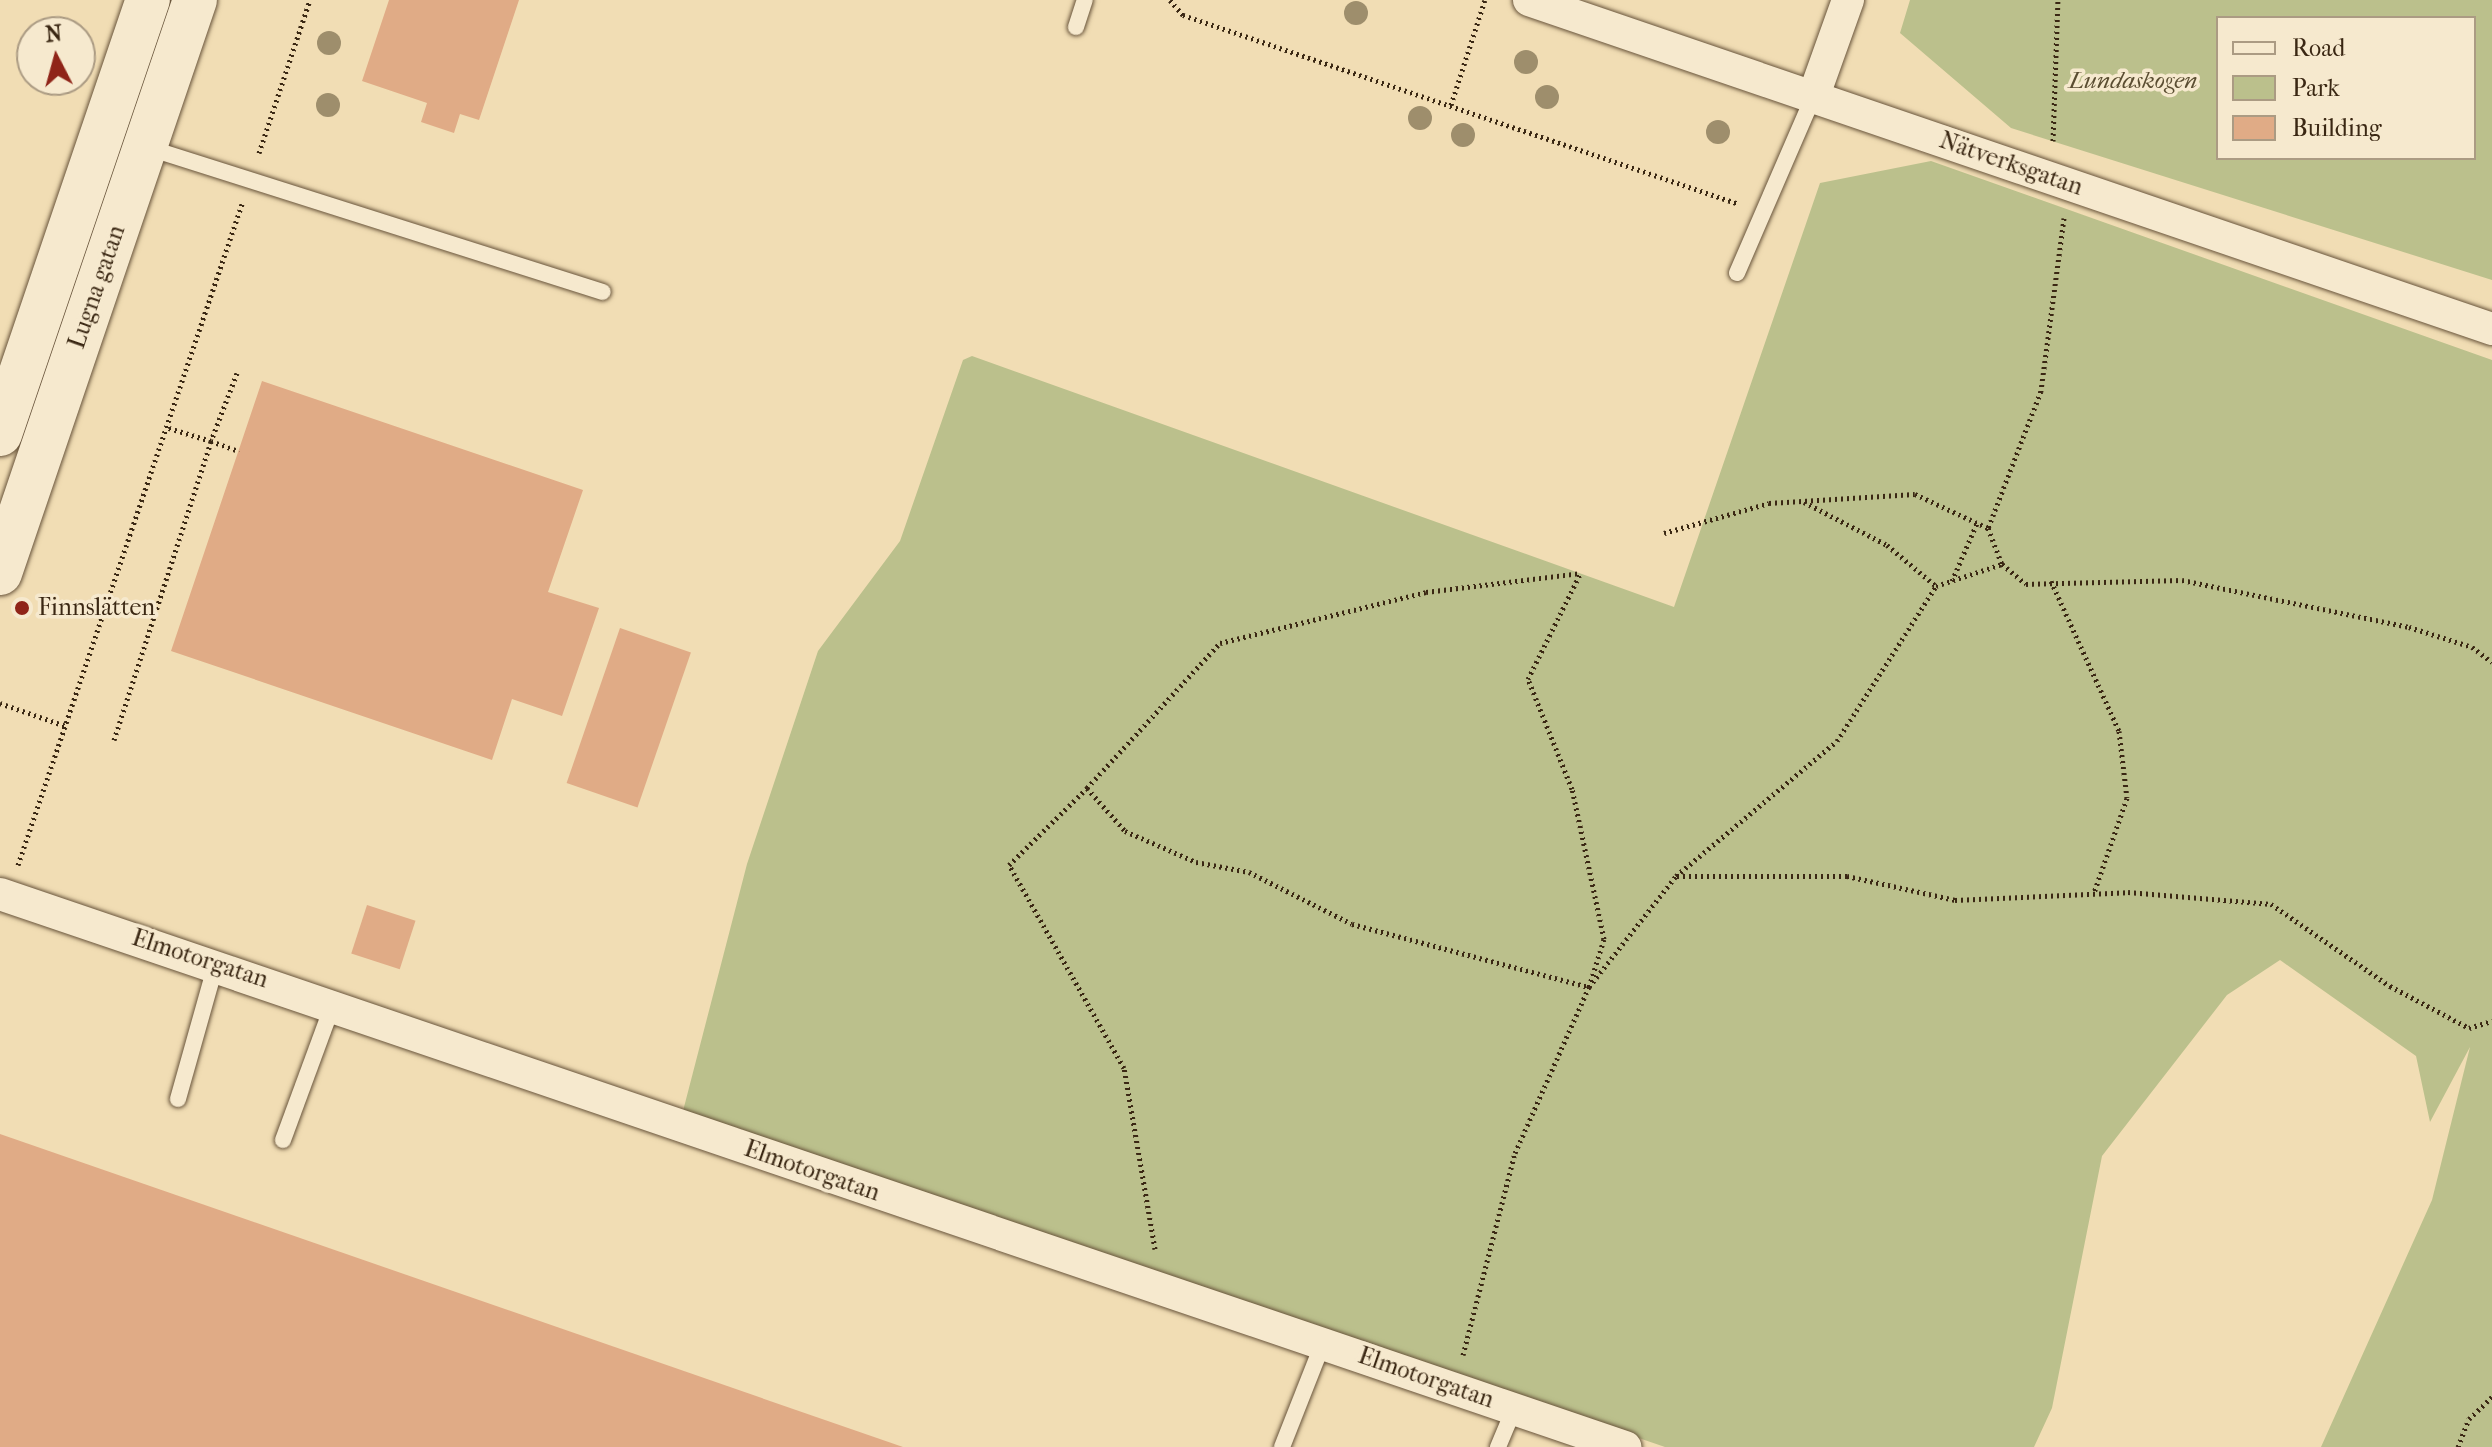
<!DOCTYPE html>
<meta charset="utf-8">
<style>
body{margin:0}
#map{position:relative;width:2492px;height:1447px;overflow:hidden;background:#f1ddb4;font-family:"IM FELL French Canon",serif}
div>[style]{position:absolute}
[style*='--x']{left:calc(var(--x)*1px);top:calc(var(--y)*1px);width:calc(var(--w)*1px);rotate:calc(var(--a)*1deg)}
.green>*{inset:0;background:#bbc08c}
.building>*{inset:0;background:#e0ab86;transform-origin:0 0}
.path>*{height:5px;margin-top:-2.5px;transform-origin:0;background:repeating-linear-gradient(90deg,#3a2713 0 2px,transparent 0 6px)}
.roads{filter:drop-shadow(0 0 2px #68543b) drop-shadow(0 0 2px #68543b)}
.service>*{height:16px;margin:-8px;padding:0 8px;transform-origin:8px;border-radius:8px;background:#f6e9ce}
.minor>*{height:32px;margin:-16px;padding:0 16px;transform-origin:16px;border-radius:16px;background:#f6e9ce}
.secondary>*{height:44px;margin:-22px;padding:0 22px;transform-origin:22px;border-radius:22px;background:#f6e9ce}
.trees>*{width:24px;height:24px;margin:-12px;border-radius:50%;background:#9e8e6c}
.dots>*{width:22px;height:22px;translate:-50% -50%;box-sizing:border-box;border:4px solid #f6e9ce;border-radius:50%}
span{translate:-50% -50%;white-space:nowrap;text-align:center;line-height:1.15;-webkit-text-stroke:7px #f6e9ce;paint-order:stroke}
.park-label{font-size:24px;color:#5a4d31;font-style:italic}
.street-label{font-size:24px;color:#3a2713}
.poi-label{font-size:24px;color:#3a2713}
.left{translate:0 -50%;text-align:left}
.legend{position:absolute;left:2216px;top:16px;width:260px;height:144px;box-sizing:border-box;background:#f6e9ce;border:2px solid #ab9b83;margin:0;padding:10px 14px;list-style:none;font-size:24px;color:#3a2713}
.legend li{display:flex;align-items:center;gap:16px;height:40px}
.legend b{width:40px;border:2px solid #ab9b83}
.north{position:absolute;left:16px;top:16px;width:80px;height:80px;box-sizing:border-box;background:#f6e9ce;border:2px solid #ab9b83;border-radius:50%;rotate:354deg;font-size:22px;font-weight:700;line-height:32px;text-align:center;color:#3a2713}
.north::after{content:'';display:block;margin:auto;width:28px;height:36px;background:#8f2418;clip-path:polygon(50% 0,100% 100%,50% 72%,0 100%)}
</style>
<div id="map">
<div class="green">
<div style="clip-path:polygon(evenodd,1910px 0,2492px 0,2492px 280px,2011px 128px,1900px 33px,1910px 0,2218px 18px,2474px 18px,2474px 158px,2218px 158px,2218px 18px)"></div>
<div style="clip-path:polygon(1931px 161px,2492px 360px,2492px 1447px,2321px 1447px,2432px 1200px,2470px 1047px,2430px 1122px,2416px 1056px,2280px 960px,2227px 995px,2102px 1156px,2052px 1408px,2034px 1447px,1665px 1447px,683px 1111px,747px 864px,818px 651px,900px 541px,963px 360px,972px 356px,1674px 607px,1820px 183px)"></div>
</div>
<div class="building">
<div style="clip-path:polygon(389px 0,519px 0,479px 120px,460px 114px,454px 133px,421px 122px,427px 103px,362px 81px)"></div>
<div style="clip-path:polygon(262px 381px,583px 490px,548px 592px,599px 608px,562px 716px,512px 699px,492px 760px,171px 651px)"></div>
<div style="left:620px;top:628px;width:75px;height:164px;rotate:19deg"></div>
<div style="left:367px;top:905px;width:51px;height:51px;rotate:18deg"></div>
<div style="clip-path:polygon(0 1134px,903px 1447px,0 1447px)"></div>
</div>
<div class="path">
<div style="--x:1170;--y:0;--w:20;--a:49"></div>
<div style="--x:1183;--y:15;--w:587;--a:18.77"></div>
<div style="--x:1451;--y:105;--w:110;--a:-72.1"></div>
<div style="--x:2053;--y:141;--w:141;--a:-88"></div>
<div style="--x:259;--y:153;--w:161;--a:-71.6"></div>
<div style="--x:2064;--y:218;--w:175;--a:97.6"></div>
<div style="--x:2041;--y:391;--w:147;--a:111.1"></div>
<div style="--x:1988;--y:528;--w:39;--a:69"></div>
<div style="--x:2002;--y:564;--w:31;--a:40"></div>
<div style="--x:2026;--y:584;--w:156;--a:-1.5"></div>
<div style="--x:2182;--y:580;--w:232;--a:11.7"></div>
<div style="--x:2409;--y:627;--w:66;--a:17.6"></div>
<div style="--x:2472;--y:647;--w:25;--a:37"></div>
<div style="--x:237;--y:373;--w:73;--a:110.9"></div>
<div style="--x:211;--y:441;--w:30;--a:20"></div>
<div style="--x:1804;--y:502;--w:93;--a:27.4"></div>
<div style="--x:1887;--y:545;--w:64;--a:39.9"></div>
<div style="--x:1664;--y:533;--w:109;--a:-15.9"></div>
<div style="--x:1769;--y:503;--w:146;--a:-3.5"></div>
<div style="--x:1915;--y:494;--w:81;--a:25"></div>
<div style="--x:1952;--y:581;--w:63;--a:-66.7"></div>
<div style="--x:2051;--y:581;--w:165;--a:65.6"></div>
<div style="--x:2119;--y:731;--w:67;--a:83.2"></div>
<div style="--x:2127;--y:798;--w:101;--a:109.2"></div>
<div style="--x:0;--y:703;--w:70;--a:19.2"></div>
<div style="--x:114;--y:740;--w:314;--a:-72"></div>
<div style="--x:211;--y:441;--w:47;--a:-162.7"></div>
<div style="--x:1087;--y:788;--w:197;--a:-47.5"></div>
<div style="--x:1220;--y:643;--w:212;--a:-13.9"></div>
<div style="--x:1426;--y:592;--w:155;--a:-7"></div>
<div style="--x:18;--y:865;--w:698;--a:-71.28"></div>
<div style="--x:1677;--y:876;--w:170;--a:0"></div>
<div style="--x:1847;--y:876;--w:111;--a:12.5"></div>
<div style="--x:1955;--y:900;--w:173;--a:-2.6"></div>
<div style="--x:2128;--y:892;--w:144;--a:4.8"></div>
<div style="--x:2271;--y:904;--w:145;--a:34.6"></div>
<div style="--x:2390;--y:986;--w:89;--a:28"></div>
<div style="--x:2469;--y:1028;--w:24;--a:-17"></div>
<div style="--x:1155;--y:1249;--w:184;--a:-99.7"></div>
<div style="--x:1124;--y:1068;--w:233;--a:-119.5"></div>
<div style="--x:1009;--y:865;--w:110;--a:-44.6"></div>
<div style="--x:1087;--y:788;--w:57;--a:48.5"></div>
<div style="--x:1125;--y:831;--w:77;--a:23.6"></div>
<div style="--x:1196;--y:862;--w:54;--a:10.7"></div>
<div style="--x:1249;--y:872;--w:115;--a:26.8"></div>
<div style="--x:1352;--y:924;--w:245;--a:14.9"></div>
<div style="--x:1589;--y:987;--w:50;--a:-72.6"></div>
<div style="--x:1604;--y:939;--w:153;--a:-102"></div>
<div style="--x:1572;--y:789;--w:118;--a:-111.8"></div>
<div style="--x:1528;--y:679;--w:119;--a:-63.6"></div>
<div style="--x:1463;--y:1355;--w:209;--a:-75.6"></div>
<div style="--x:1515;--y:1153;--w:182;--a:-66"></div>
<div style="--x:1589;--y:987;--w:141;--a:-51.9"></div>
<div style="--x:1676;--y:876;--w:210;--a:-40"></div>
<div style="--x:1837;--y:741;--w:184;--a:-57.4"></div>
<div style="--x:1936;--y:586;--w:70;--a:-18.4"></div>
<div style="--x:2458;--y:1447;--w:30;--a:-69"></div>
<div style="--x:2469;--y:1419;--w:32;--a:-44"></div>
</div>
<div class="roads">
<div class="service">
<div style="--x:1076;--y:27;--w:28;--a:-72"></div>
<div style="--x:146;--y:147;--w:479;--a:17.6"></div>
<div style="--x:1737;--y:273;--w:194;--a:-66.6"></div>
<div style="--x:178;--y:1099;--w:140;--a:-74.3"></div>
<div style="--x:283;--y:1140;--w:145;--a:-69.8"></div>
<div style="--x:1282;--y:1447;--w:112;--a:-68.5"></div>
<div style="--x:1498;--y:1447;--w:41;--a:-67.2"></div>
</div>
<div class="minor">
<div style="--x:1529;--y:0;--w:1018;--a:18.86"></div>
<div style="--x:1814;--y:95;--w:101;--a:-70.3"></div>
<div style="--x:0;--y:894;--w:1717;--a:18.79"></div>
</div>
<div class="secondary">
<div style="--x:0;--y:434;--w:459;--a:-71.2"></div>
<div style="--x:0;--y:573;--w:605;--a:-71.21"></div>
</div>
</div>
<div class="trees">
<div style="left:1356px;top:13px"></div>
<div style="left:329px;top:43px"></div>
<div style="left:1526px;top:62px"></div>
<div style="left:1547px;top:97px"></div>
<div style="left:328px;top:105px"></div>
<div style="left:1420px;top:118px"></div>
<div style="left:1718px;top:132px"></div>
<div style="left:1463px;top:135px"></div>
</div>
<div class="dots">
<div style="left:22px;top:608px;background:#8f2418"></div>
</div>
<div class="park-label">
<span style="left:2133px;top:81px">Lundaskogen</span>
</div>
<div class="street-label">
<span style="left:2011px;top:164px;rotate:19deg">Nätverksgatan</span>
<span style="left:97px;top:287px;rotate:-71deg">Lugna gatan</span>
<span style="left:200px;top:959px;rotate:18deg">Elmotorgatan</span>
<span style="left:812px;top:1171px;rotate:19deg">Elmotorgatan</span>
<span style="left:1426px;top:1378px;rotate:19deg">Elmotorgatan</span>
</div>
<div class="poi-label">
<span class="left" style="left:38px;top:608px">Finnslätten</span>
</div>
<ul class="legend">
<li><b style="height:10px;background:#f6e9ce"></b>Road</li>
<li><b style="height:22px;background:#bbc08c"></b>Park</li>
<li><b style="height:22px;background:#e0ab86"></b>Building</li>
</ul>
<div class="north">N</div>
</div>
